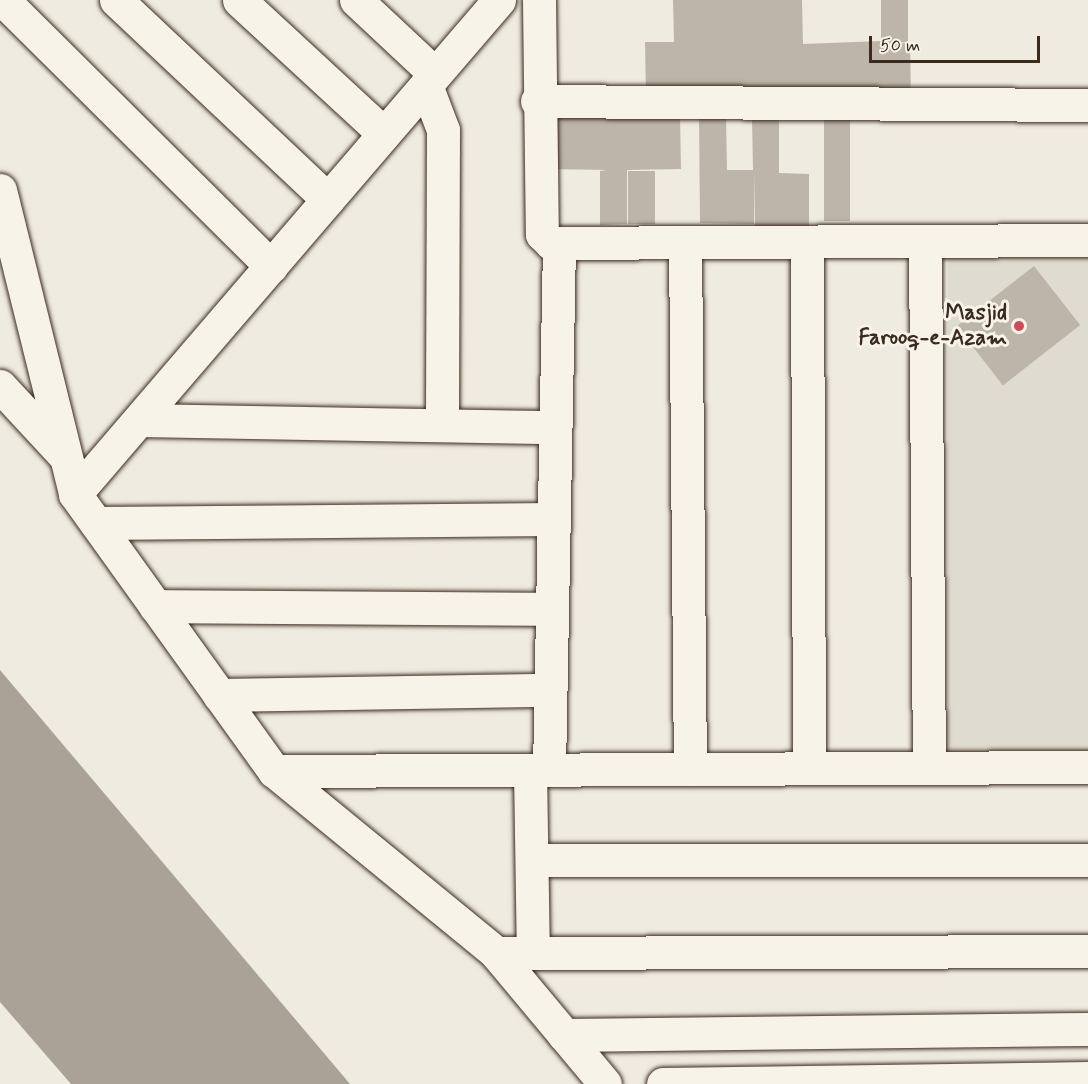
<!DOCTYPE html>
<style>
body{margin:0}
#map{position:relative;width:1088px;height:1084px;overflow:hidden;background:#efebe0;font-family:Mynerve,sans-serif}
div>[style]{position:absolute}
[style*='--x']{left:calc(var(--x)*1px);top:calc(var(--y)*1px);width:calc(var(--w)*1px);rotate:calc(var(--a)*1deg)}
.built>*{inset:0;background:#e0dbd0;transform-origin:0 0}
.water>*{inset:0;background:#aaa296}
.building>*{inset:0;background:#bdb5aa;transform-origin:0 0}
.roads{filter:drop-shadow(0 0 2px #3b2a1e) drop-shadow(0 0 2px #3b2a1e)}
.minor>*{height:33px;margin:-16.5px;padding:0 16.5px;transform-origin:16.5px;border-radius:16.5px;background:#f7f3e8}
.dots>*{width:16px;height:16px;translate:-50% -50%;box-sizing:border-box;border:3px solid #f7f3e8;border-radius:50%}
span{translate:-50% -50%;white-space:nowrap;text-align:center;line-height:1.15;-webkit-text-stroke:6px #f7f3e8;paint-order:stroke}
.poi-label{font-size:22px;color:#3b2a1e;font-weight:700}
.right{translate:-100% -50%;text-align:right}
.scale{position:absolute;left:869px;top:36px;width:171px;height:27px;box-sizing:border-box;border:3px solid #3b2a1e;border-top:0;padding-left:8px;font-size:18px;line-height:21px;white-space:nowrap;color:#3b2a1e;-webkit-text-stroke:4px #f7f3e8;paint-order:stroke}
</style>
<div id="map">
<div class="built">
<div style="left:948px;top:255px;width:140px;height:497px"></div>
</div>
<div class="water">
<div style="clip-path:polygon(0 670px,350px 1084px,71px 1084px,0 1002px)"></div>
</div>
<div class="building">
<div style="clip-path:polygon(673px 0,802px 0,803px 44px,881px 41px,881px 0,908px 0,908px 42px,884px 44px,910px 43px,911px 97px,646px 96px,645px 42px,674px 42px)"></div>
<div style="left:824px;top:114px;width:26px;height:107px"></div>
<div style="clip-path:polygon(680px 115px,681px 169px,627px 170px,627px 224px,600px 225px,600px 171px,607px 170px,546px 169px,545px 116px)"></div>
<div style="clip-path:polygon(699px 116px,726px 116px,727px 170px,753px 170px,752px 119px,779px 119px,779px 173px,809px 174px,809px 228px,755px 226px,755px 172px,754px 224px,700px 223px)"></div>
<div style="left:628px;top:171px;width:27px;height:53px"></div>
<div style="left:1034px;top:266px;width:75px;height:98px;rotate:52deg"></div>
</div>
<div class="roads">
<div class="minor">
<div style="--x:3;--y:0;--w:378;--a:44.8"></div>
<div style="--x:116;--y:0;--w:291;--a:43.3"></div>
<div style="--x:239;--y:0;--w:197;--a:42.7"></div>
<div style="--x:356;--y:0;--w:108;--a:43.1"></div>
<div style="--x:539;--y:0;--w:234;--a:89.3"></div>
<div style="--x:542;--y:234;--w:13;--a:45"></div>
<div style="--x:551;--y:243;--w:537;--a:-0.32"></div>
<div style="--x:426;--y:85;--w:48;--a:69.3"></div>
<div style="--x:443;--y:130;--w:295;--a:90.2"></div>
<div style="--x:537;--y:101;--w:551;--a:0.42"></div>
<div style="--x:0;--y:190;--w:313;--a:76.1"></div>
<div style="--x:75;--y:494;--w:341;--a:54.3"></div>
<div style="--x:274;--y:771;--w:814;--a:-0.28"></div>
<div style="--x:925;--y:241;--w:527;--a:89.57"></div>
<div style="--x:807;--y:242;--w:526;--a:89.78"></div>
<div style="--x:685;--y:243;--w:526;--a:89.46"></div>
<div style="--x:0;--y:386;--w:94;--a:47.2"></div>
<div style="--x:139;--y:420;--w:416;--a:1"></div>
<div style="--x:75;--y:494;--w:651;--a:-49.36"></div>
<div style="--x:96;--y:523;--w:458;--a:-0.5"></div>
<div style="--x:155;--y:606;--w:397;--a:0.4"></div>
<div style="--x:219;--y:695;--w:331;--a:-0.9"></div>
<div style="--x:530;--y:770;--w:183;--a:89.1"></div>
<div style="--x:549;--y:770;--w:525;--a:-88.91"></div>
<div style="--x:274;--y:771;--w:287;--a:39.3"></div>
<div style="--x:496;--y:953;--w:170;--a:50.2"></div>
<div style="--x:535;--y:860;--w:553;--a:0"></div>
<div style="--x:496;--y:953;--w:592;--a:-0.19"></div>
<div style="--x:564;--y:1035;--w:524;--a:-0.66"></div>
<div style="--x:663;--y:1084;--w:425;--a:-0.8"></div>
</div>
</div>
<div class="dots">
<div style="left:1019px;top:326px;background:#d1495b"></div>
</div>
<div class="poi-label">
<span class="right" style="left:1007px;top:326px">Masjid<br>Farooq-e-Azam</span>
</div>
<div class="scale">50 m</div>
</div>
